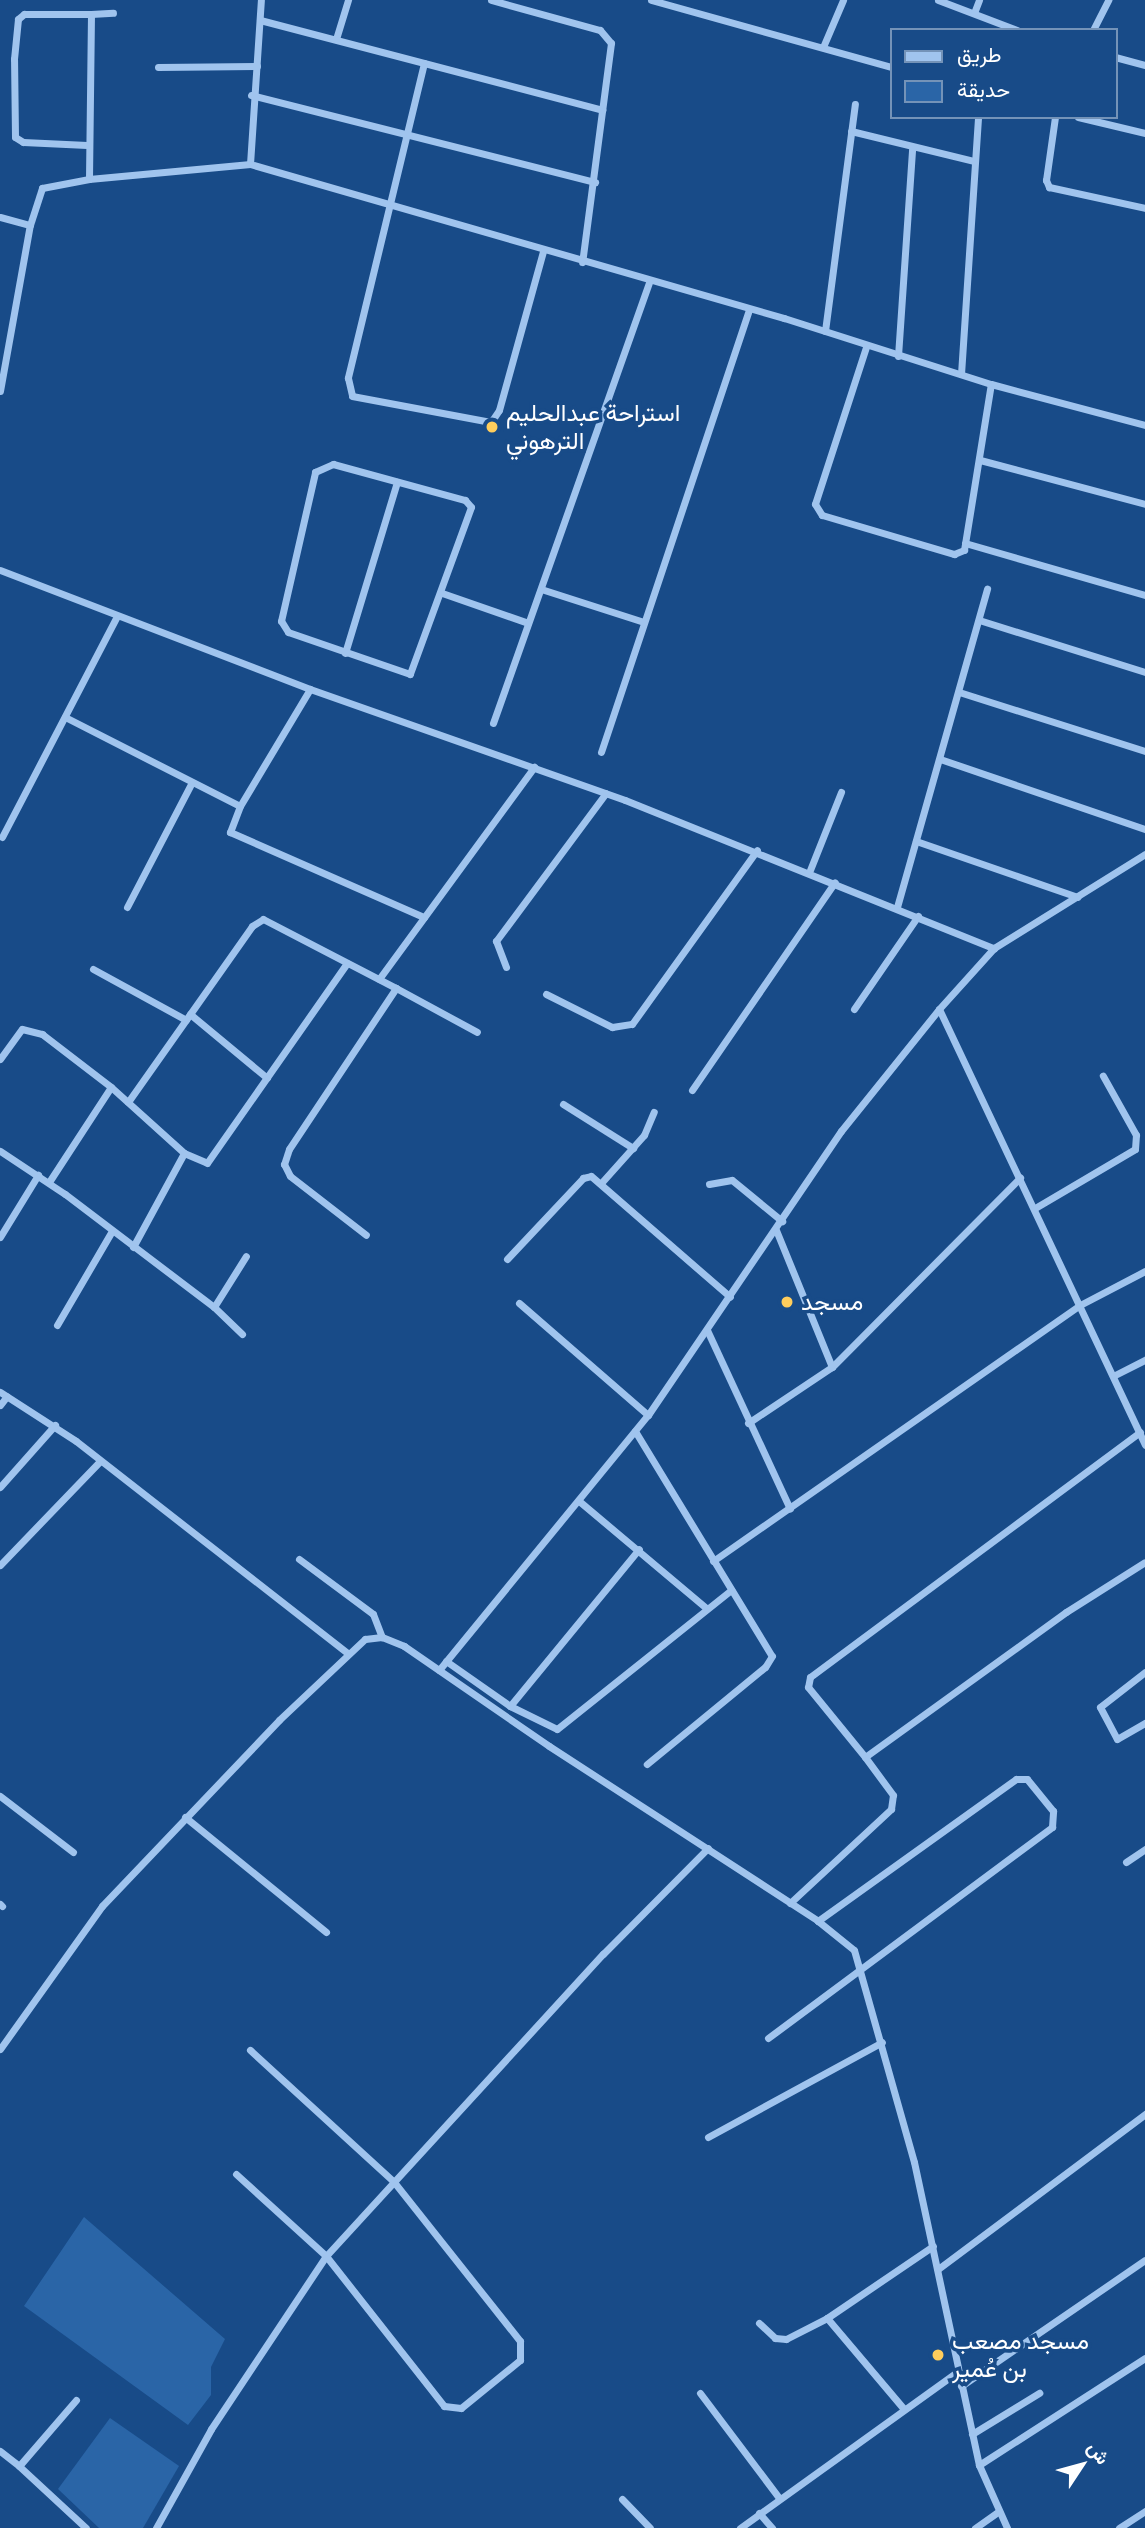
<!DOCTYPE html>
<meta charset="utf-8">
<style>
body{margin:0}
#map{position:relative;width:1145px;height:2528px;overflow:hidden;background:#184b88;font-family:"Archivo Narrow",Vazirmatn,sans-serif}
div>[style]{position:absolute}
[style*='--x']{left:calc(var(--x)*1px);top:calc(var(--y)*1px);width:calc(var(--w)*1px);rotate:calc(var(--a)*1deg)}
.green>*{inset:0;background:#2a65a7}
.street>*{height:7px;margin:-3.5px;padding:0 3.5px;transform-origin:3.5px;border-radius:3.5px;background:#a0c4ee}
.dots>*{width:19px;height:19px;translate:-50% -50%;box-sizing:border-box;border:4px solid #184b88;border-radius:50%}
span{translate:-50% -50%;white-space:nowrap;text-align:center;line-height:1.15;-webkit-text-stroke:7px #184b88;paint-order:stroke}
.poi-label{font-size:24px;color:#fff}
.left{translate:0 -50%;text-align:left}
.legend{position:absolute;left:890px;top:28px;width:228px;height:91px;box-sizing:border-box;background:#184b88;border:2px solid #7493b8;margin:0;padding:9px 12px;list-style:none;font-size:21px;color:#fff}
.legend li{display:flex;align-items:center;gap:14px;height:35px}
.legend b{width:35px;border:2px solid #7493b8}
.north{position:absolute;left:1047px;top:2430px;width:70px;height:70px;-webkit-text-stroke:5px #184b88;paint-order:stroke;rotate:54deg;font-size:19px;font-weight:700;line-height:28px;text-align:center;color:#fff}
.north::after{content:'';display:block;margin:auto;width:24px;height:32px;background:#fff;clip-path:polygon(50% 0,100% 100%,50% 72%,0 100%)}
</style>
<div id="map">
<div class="green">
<div style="clip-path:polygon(84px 2217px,225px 2339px,211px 2367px,211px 2395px,188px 2425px,24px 2306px)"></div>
<div style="clip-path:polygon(110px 2418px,179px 2466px,143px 2528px,99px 2528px,58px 2489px)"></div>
</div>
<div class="street">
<div style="--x:491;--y:0;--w:113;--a:15.4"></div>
<div style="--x:600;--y:30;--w:17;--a:50"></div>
<div style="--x:611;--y:43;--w:221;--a:97.5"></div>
<div style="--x:651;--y:0;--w:249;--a:15.6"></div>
<div style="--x:938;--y:0;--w:85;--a:20.8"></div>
<div style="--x:974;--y:13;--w:14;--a:-69"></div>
<div style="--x:91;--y:14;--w:22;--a:-3"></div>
<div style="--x:260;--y:20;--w:354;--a:14.7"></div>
<div style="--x:1093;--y:30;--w:34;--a:-63"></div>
<div style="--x:336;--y:39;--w:41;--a:-72.9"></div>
<div style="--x:823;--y:47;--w:51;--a:-66.9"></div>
<div style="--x:1115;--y:57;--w:31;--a:15"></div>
<div style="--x:424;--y:63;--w:324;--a:103.6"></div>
<div style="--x:348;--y:378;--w:18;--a:77"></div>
<div style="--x:352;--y:396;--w:141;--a:10.6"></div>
<div style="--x:491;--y:422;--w:14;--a:-56"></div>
<div style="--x:499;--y:410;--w:165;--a:-74.5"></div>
<div style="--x:158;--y:67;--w:99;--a:-0.6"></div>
<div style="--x:251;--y:95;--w:355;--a:14.2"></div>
<div style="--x:1055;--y:117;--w:64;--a:98.1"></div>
<div style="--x:1046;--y:180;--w:8;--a:67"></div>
<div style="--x:1049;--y:187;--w:98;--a:12.3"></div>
<div style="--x:1078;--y:117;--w:69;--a:13.4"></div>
<div style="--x:851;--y:131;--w:127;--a:13.7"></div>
<div style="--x:87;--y:145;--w:64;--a:-177.3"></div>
<div style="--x:23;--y:142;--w:9;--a:-148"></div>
<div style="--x:15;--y:137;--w:78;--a:-90.7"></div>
<div style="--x:14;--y:59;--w:40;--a:-84.3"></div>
<div style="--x:18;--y:19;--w:8;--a:-40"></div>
<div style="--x:24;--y:14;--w:67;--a:0"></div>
<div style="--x:91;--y:14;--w:165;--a:90.7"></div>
<div style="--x:250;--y:164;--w:164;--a:-86.2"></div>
<div style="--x:0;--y:217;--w:31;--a:15"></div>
<div style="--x:825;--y:331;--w:229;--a:-82.5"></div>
<div style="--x:866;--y:347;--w:165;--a:108"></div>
<div style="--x:815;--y:504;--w:13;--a:58"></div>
<div style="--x:822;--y:515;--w:138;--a:16.5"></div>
<div style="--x:954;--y:554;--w:11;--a:-22"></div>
<div style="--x:964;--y:550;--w:168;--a:-80.8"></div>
<div style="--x:898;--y:356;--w:208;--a:-86.1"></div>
<div style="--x:961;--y:374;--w:258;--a:-86.2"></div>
<div style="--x:0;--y:391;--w:169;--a:-79.8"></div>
<div style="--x:30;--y:225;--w:39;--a:-72"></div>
<div style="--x:42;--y:188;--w:48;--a:-10.8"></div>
<div style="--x:89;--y:179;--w:162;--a:-5.3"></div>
<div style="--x:250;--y:164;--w:556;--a:16.09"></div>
<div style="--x:784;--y:318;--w:217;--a:17.7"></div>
<div style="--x:991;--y:384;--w:159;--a:14.9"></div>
<div style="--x:980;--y:460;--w:171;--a:14.9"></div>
<div style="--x:333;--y:464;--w:137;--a:15.3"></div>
<div style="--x:465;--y:500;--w:9;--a:49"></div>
<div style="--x:471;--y:507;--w:178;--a:110.1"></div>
<div style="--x:410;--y:674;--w:129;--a:-161"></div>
<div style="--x:288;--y:632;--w:13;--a:-122"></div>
<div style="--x:281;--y:621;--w:153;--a:-77.1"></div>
<div style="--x:315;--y:472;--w:20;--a:-24"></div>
<div style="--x:965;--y:543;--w:187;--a:16.1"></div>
<div style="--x:0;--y:570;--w:332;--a:21"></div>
<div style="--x:310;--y:689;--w:334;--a:19.4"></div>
<div style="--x:625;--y:800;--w:398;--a:21.9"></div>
<div style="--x:541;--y:589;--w:108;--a:17.8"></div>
<div style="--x:442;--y:593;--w:91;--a:19.2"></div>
<div style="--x:979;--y:620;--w:174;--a:17.4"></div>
<div style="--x:345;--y:653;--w:179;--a:-73.1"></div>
<div style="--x:310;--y:689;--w:136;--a:120.9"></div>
<div style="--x:240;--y:806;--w:28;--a:111"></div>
<div style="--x:230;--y:832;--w:212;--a:23.7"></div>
<div style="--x:959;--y:692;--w:195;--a:17.6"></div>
<div style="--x:65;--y:717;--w:196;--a:27"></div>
<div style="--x:493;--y:723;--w:468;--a:-70.5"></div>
<div style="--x:601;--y:752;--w:467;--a:-71.5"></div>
<div style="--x:940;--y:759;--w:217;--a:18.9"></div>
<div style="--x:2;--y:837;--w:247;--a:-62.5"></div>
<div style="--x:916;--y:841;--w:171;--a:19.1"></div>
<div style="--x:810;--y:870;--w:84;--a:-68.3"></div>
<div style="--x:127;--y:907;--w:139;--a:-62.5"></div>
<div style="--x:897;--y:907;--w:331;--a:-74.2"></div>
<div style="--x:506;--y:967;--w:28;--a:-111"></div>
<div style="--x:496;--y:941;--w:184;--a:-53.4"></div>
<div style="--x:93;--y:969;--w:106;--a:28.7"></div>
<div style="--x:379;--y:979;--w:263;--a:-53.8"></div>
<div style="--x:396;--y:988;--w:92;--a:28.5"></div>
<div style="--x:546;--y:994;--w:74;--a:26.6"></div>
<div style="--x:612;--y:1027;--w:20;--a:-9"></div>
<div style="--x:632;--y:1024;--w:214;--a:-54.3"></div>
<div style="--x:854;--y:1009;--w:113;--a:-55.5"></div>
<div style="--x:939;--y:1009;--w:482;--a:64.7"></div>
<div style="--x:190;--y:1014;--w:100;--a:39.7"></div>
<div style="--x:0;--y:1059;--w:37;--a:-54"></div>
<div style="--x:22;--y:1029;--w:21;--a:14"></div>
<div style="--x:42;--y:1034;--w:87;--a:37.5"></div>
<div style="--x:111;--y:1087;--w:98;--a:42.1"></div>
<div style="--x:184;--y:1153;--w:25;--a:23"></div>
<div style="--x:207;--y:1163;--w:244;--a:-55"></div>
<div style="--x:692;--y:1090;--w:252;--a:-55.5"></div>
<div style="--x:128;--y:1102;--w:215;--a:-54.8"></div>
<div style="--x:252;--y:926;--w:13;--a:-32"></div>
<div style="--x:263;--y:919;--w:150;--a:27.4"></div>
<div style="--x:396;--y:988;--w:193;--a:123.6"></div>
<div style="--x:289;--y:1149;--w:16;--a:108"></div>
<div style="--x:284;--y:1164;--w:13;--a:63"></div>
<div style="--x:290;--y:1176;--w:96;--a:37.8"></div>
<div style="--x:563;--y:1104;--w:83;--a:32.2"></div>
<div style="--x:0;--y:1151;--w:78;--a:33.5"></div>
<div style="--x:65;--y:1194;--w:187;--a:37.2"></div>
<div style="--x:214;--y:1307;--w:39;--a:44"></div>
<div style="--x:49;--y:1182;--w:113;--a:-56.9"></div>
<div style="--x:602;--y:1182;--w:63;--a:-48.2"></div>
<div style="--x:644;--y:1135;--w:25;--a:-67"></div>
<div style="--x:709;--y:1184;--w:23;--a:-10"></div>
<div style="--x:732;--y:1180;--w:65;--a:39.4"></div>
<div style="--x:1035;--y:1208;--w:116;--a:-30.5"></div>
<div style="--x:1135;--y:1149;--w:14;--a:-86"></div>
<div style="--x:1136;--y:1135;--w:68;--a:-119.2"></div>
<div style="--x:776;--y:1230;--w:148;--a:67.8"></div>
<div style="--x:0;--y:1237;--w:73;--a:-58.5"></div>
<div style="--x:133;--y:1247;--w:107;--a:-61.5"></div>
<div style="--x:507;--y:1259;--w:111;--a:-46.8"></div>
<div style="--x:583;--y:1178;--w:8;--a:-14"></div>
<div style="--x:591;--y:1176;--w:184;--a:41"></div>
<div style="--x:519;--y:1303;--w:171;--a:41"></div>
<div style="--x:214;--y:1307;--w:60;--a:-57.9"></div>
<div style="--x:57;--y:1325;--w:109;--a:-59.7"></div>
<div style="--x:707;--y:1330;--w:197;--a:65.1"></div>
<div style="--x:1115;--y:1375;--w:34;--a:-27"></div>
<div style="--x:0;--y:1392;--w:90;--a:32.8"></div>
<div style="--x:76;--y:1441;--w:344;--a:38"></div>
<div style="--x:0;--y:1405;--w:11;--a:-52"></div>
<div style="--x:748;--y:1423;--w:101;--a:-33.7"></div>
<div style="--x:832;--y:1367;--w:267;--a:-45.2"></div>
<div style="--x:635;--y:1431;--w:263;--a:58.7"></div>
<div style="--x:772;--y:1656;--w:13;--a:122"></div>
<div style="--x:765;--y:1667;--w:153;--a:140.6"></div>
<div style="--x:1140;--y:1432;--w:411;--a:143.4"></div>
<div style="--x:810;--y:1677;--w:10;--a:101"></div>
<div style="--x:808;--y:1687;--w:90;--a:50.8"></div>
<div style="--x:865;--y:1757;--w:248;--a:-35.8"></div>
<div style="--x:1066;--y:1612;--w:93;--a:-32.3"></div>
<div style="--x:0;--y:1487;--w:83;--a:-48.4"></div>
<div style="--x:579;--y:1501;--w:166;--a:40.1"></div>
<div style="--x:299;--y:1559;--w:92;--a:36.6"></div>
<div style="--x:373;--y:1614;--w:25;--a:69"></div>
<div style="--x:713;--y:1561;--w:447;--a:-34.9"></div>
<div style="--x:1080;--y:1305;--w:73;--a:-27.6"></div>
<div style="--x:0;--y:1565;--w:143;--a:-46.1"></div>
<div style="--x:446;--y:1661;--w:78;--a:35.1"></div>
<div style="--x:510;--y:1706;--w:52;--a:26.1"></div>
<div style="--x:557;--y:1729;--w:223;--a:-38.6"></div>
<div style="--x:439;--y:1670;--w:330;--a:-50.7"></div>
<div style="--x:648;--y:1415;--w:343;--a:-55.8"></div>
<div style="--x:841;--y:1131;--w:156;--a:-51.2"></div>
<div style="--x:939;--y:1009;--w:82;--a:-48"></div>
<div style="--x:994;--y:948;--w:178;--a:-31.9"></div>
<div style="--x:1145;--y:1672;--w:57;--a:142.1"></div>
<div style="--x:1100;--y:1707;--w:36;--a:62"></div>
<div style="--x:1117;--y:1739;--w:32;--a:-30"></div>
<div style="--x:510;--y:1706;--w:203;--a:-50.6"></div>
<div style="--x:0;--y:1796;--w:92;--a:37.5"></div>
<div style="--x:185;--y:1817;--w:182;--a:39.2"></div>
<div style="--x:1126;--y:1862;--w:23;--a:-34"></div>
<div style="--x:790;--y:1903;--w:138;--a:-42.9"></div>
<div style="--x:891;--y:1809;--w:14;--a:-82"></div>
<div style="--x:893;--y:1795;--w:47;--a:-126.4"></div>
<div style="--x:0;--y:1904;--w:3;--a:45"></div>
<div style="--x:768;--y:2038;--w:354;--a:-36.6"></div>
<div style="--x:1052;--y:1827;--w:16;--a:-86"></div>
<div style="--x:1053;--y:1811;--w:41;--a:-129.1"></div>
<div style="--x:1027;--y:1779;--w:11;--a:180"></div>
<div style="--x:1016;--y:1779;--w:244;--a:144.4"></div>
<div style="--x:0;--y:2049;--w:176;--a:-54.5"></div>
<div style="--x:102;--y:1906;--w:257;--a:-46.4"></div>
<div style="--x:279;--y:1720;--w:118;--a:-43.3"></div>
<div style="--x:365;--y:1639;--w:17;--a:-7"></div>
<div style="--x:382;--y:1637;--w:24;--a:22"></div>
<div style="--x:404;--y:1646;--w:176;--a:34.6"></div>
<div style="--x:549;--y:1746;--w:321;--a:33"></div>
<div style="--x:818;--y:1921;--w:46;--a:38.9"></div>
<div style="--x:854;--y:1950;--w:220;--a:74.2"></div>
<div style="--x:914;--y:2162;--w:310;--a:77.9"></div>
<div style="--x:979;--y:2465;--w:69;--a:66"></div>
<div style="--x:708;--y:2137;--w:198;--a:-28.6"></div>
<div style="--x:236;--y:2174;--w:122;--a:42.3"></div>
<div style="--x:326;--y:2256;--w:191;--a:51.8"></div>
<div style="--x:444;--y:2406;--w:17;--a:7"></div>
<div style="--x:461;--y:2408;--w:76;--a:-39.1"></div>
<div style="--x:520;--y:2360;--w:19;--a:-90"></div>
<div style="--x:520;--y:2341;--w:204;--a:-128.4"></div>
<div style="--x:393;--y:2181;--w:194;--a:-137.5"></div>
<div style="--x:938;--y:2269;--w:259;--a:-36.8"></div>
<div style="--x:827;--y:2318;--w:118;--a:49.8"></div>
<div style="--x:759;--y:2323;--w:22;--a:43"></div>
<div style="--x:775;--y:2338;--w:11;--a:5"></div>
<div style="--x:786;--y:2339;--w:46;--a:-27.1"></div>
<div style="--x:827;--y:2318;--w:128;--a:-34.2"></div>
<div style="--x:961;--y:2386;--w:223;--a:-34.4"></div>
<div style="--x:700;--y:2393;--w:131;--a:53"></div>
<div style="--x:76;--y:2400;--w:87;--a:130.8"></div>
<div style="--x:19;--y:2466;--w:91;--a:42.8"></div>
<div style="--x:972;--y:2434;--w:79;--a:-31.5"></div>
<div style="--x:0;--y:2451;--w:24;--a:38"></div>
<div style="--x:979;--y:2465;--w:197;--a:-32.8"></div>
<div style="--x:622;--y:2499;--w:40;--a:46"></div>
<div style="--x:759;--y:2513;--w:20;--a:49"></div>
<div style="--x:156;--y:2528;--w:113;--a:-60.9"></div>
<div style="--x:211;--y:2429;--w:208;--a:-56.4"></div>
<div style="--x:326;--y:2256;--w:410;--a:-47.5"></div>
<div style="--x:603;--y:1954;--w:149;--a:-45.3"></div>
<div style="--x:740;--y:2528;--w:267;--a:-35.7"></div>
<div style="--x:975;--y:2528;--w:28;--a:-35"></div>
<div style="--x:1119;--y:2528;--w:31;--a:-33"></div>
</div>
<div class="dots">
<div style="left:492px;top:427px;background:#ffcd5c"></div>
<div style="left:787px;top:1302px;background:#ffcd5c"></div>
<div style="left:938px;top:2355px;background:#ffcd5c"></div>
</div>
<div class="poi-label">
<span class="left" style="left:506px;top:427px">استراحة عبدالحليم<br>الترهوني</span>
<span class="left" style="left:801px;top:1302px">مسجد</span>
<span class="left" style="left:952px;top:2355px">مسجد مصعب<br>بن عُمير</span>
</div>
<ul class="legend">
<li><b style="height:9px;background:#a0c4ee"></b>طريق</li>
<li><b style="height:19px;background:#2a65a7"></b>حديقة</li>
</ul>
<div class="north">ش</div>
</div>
